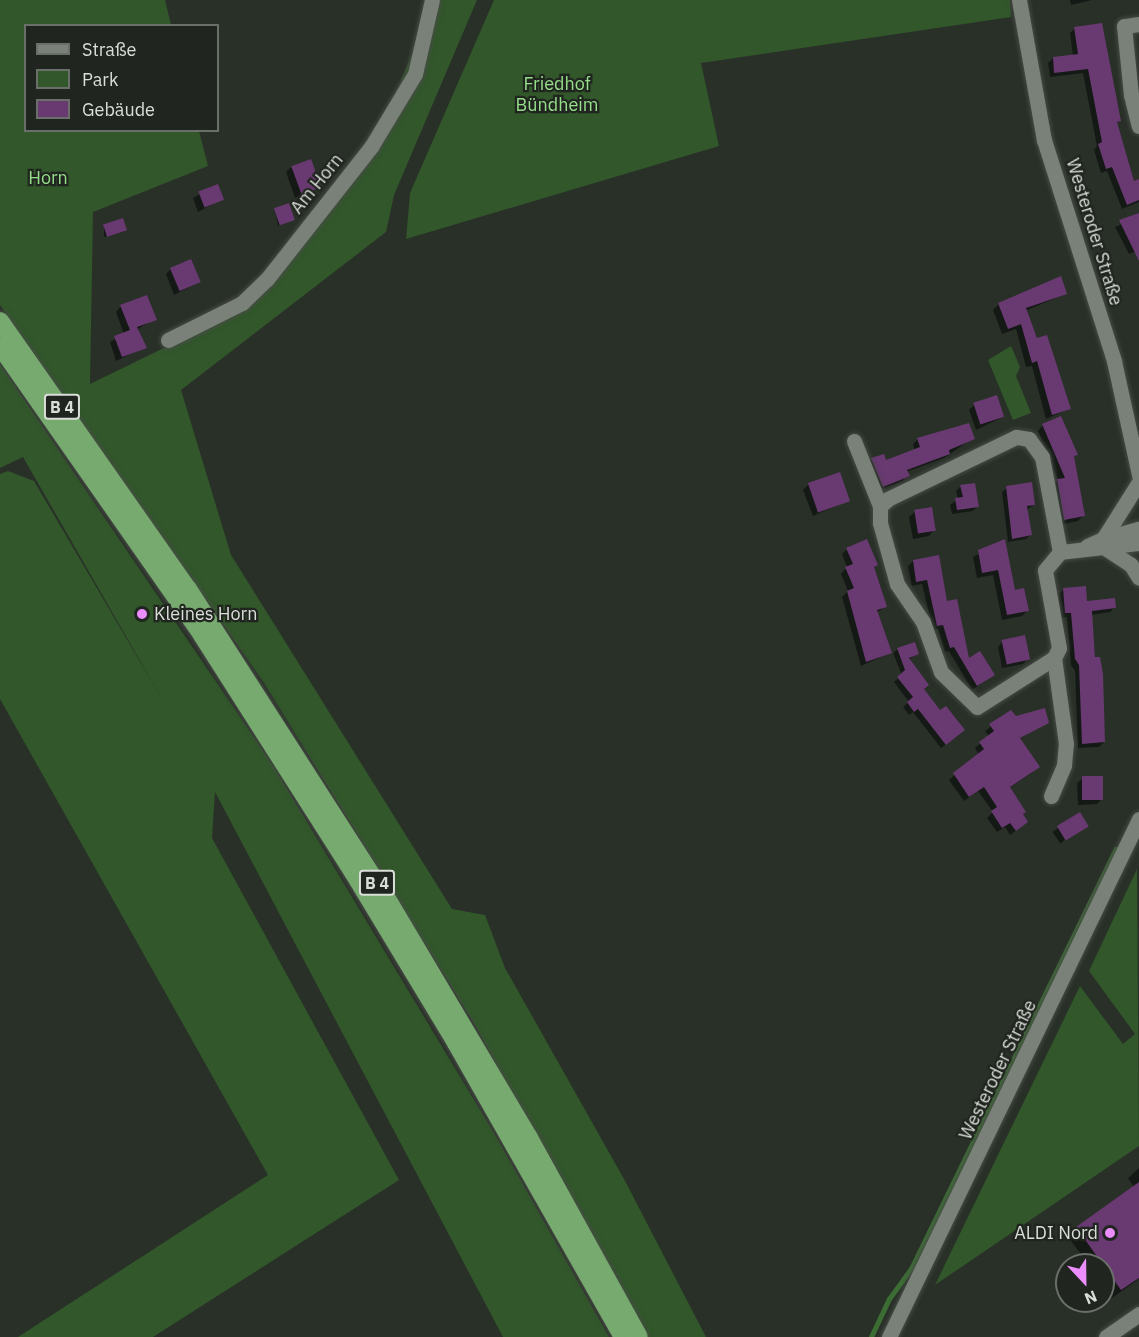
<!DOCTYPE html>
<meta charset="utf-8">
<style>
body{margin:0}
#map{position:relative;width:1139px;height:1337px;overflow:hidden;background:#293028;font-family:"IBM Plex Sans",sans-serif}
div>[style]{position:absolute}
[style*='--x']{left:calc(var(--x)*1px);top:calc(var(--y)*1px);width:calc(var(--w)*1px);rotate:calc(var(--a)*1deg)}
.green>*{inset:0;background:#31572a}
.shadow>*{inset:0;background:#0007;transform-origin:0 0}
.stream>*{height:4.5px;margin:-2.25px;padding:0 2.25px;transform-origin:2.25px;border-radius:2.25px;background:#3c6e34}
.building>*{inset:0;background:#693971;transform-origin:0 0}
.roads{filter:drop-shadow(0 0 2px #464b45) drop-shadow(0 0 2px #464b45)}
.minor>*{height:15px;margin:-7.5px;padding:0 7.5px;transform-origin:7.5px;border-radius:7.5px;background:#798178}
.highway>*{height:18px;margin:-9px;padding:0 9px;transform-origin:9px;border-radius:9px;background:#77aa6e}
.dots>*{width:16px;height:16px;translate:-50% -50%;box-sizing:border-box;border:3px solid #20261f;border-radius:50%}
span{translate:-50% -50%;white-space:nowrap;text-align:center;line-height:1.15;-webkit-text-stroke:4.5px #20261f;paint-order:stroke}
.shield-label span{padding:2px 4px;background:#20261f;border:2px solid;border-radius:4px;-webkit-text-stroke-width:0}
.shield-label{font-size:16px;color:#daded9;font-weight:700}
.park-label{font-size:18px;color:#96de8a}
.street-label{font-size:18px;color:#daded9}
.poi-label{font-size:18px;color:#daded9}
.left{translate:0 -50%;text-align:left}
.right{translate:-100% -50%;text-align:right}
.legend{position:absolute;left:24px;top:24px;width:195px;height:108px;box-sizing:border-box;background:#20261f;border:2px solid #6a7069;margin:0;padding:8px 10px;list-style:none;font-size:18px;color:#daded9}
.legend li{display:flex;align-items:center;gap:12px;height:30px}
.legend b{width:30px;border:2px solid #6a7069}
.north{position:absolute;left:1055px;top:1253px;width:60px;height:60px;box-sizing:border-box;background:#20261f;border:2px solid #6a7069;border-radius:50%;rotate:158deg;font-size:16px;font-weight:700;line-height:24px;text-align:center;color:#daded9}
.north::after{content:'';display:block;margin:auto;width:21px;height:27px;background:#eb8dfc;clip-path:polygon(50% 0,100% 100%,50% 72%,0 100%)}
</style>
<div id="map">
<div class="green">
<div style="clip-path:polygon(0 0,165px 0,171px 25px,26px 26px,26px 130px,199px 131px,208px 166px,93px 212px,90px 384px,248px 307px,388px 112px,434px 0,477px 0,394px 195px,386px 232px,181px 390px,231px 555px,452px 909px,485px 915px,505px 968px,624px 1179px,706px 1337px,645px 1337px,475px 1025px,264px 683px,0 305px)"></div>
<div style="clip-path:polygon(494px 0,1010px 0,1011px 17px,701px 63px,719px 146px,406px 239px,410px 193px)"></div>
<div style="clip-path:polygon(1011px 346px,1020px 367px,1016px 376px,1031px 413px,1013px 420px,988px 360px)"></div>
<div style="clip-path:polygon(0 364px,272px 764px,494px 1133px,609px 1337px,503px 1337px,215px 792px,212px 838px,399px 1180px,153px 1337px,18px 1337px,268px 1175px,0 699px,0 474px,8px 471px,34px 481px,162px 699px,23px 457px,0 468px)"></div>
<div style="clip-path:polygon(1137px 869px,1139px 1146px,935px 1285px,1080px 986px,1123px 1044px,1135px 1034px,1089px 971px)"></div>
</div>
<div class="shadow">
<div style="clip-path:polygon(1070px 0,1092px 0,1071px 5px)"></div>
<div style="clip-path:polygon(1075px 28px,1120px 120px,1116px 124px,1134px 183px,1139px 183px,1139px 202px,1122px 209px,1107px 171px,1101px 173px,1094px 150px,1097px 146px,1083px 73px,1050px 77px,1048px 63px,1053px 58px,1073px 56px,1070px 33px)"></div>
<div style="clip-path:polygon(291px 167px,319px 186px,295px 198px,286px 172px)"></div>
<div style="clip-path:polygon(217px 185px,222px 199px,198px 212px,193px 198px)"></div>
<div style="clip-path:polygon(275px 209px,293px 219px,278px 226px)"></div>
<div style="clip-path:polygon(1139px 217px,1139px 258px,1136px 251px,1129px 254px,1115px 227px)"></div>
<div style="clip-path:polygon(104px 225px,125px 229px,104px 237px)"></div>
<div style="clip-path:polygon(171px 269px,199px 282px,174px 295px,166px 274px)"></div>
<div style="clip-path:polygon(1065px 294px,1025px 311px,1069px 409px,1046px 419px,1032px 366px,1026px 367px,1016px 329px,1002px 334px,993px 310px,999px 304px)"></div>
<div style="clip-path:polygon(121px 306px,155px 319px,136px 330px,145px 347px,116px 361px,110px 342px,124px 334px,116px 312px)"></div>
<div style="clip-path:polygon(974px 405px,1003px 417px,976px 430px,969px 410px)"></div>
<div style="clip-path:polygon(1043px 425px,1076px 454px,1073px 457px,1083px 516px,1078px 521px,1059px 525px,1052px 486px,1058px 480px,1038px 431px)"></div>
<div style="clip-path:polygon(973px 438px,944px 458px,906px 472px,903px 481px,878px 490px,868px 464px,872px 460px,885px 462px,915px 451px,913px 444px,918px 439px)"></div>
<div style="clip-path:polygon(809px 484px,849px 500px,813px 516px,803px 490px)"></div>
<div style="clip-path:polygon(961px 486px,978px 506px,973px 511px,952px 514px,950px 505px,958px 499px,956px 491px)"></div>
<div style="clip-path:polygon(1007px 488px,1034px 505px,1026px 510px,1030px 535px,1026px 539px,1008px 542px,1002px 492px)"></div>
<div style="clip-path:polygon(915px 512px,934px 530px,929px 536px,913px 539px,909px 517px)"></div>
<div style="clip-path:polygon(1004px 541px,1014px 591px,1027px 611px,1022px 616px,1002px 620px,993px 575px,977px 578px,973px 557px)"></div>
<div style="clip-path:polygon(847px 549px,876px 565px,873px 569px,885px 607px,876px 613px,890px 653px,861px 666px,842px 597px,848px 591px,841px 574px,847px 567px,842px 554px)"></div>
<div style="clip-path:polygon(913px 561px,946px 603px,968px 660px,993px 675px,972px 690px,949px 651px,945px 652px,938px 629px,933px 630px,922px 584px,912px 586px,908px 566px)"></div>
<div style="clip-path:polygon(1064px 589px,1086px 603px,1115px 607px,1110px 612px,1091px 615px,1104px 742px,1099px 747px,1078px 748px,1075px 671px,1071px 665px,1067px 617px,1060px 618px,1059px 594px)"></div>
<div style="clip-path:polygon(1003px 641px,1028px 658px,1023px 664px,1002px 668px,998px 647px)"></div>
<div style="clip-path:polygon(898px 649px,917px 654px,908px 660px,922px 690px,959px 735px,941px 748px,913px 712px,909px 715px,903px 707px,909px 702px,894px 682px,902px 675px,893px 653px)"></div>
<div style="clip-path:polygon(1011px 712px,1015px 718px,1048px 722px,1019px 739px,1033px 772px,1009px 788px,1021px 815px,1021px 827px,1010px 835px,1005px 827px,997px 832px,987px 818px,993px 812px,978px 791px,964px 801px,949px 780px,979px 755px,975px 748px,989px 736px,985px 731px)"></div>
<div style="clip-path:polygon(1083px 778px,1102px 799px,1097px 804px,1078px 805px,1077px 783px)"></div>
<div style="left:1079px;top:814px;width:14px;height:32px;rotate:56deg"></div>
<div style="clip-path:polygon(1139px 1168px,1139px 1279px,1112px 1298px,1103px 1285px,1103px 1265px,1089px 1265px,1068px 1237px,1134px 1187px,1128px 1178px)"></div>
</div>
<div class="stream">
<div style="--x:871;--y:1337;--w:42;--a:-64.7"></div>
<div style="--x:889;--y:1299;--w:37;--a:-54"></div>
<div style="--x:911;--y:1269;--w:467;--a:-64"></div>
</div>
<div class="building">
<div style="clip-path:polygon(1102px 23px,1121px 121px,1117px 122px,1134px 181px,1139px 179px,1139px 200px,1127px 205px,1112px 167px,1106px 169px,1098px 144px,1102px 142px,1088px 69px,1054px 73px,1053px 57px,1078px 54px,1074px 27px)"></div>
<div style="left:311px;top:159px;width:30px;height:21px;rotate:70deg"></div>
<div style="left:218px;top:184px;width:17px;height:21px;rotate:69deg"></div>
<div style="left:289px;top:203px;width:18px;height:16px;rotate:71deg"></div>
<div style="clip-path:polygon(1139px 213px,1139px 261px,1119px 220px)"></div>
<div style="left:123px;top:218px;width:13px;height:21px;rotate:72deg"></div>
<div style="left:191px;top:259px;width:25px;height:23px;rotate:67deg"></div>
<div style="clip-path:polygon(1061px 276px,1067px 294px,1026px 308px,1037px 338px,1047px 335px,1071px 409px,1052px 415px,1037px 361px,1032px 363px,1021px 324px,1008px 329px,998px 303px)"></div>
<div style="clip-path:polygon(147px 295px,157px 320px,137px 327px,147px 348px,122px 357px,114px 336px,130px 330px,120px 305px)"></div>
<div style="left:997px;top:395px;width:23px;height:25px;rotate:72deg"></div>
<div style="clip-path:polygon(1061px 416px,1078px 455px,1074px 456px,1085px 516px,1064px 520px,1057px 479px,1065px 478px,1042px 424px)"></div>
<div style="clip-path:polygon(969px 423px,975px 439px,949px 450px,950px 454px,907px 470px,910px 476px,883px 487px,871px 458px,884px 454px,886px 460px,920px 447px,917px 438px)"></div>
<div style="left:840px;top:472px;width:31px;height:34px;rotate:71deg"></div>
<div style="clip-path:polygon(1032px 482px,1035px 505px,1027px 506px,1032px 535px,1012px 539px,1006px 486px)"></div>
<div style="clip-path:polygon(975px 483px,979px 507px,957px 510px,955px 498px,963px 497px,960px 485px)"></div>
<div style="left:932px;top:507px;width:24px;height:18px;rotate:81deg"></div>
<div style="clip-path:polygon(867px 539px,878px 565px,874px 567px,887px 607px,877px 610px,892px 653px,866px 662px,847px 591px,854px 588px,845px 567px,853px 564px,846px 548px)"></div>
<div style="clip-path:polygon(1005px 539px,1015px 590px,1024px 588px,1029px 611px,1007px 615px,998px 570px,982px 573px,978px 550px)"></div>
<div style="clip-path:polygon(939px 555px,947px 601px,957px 599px,969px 658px,980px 651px,995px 675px,977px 686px,954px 647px,950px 648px,943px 625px,937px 626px,927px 580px,916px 582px,913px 560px)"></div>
<div style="clip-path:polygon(1086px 586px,1087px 601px,1115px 598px,1116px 608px,1092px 611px,1095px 657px,1100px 657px,1103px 674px,1105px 742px,1082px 744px,1079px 665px,1075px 659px,1071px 613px,1065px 613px,1063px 588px)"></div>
<div style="left:1025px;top:635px;width:25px;height:24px;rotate:78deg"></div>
<div style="clip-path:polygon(915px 642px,919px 654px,909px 658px,929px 685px,924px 689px,940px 710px,946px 706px,965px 730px,946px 745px,918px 709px,914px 712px,907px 702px,913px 697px,897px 677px,905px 670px,897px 648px)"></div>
<div style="clip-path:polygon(1045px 708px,1049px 723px,1020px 738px,1040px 767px,1010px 787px,1026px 812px,1023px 814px,1028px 822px,1016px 831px,1010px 823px,1002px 828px,991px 811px,997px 807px,984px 787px,969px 797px,953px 773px,984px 749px,979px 742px,994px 731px,989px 724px,1011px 710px,1016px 716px)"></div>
<div style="left:1082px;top:776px;width:21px;height:24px"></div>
<div style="left:1080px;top:812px;width:17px;height:27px;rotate:59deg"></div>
<div style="clip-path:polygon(1139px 1182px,1139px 1278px,1121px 1290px,1076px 1227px)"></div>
</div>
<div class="roads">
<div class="minor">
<div style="--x:1019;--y:0;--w:142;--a:79.9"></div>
<div style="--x:1044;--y:140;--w:232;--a:72.4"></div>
<div style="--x:1114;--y:361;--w:117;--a:77.6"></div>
<div style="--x:1139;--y:24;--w:15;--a:172"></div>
<div style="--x:1124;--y:26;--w:69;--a:84.2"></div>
<div style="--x:1131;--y:95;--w:32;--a:76"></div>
<div style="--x:168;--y:340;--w:83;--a:-26.6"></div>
<div style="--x:242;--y:303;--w:35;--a:-44"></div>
<div style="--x:267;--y:279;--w:168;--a:-51.8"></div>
<div style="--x:371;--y:147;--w:85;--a:-58.9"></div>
<div style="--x:415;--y:74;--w:76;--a:-77.1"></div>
<div style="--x:854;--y:441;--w:70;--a:68.2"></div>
<div style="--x:1103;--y:539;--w:37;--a:-16"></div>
<div style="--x:1087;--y:546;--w:17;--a:-24"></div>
<div style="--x:1103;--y:539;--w:67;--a:-57.7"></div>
<div style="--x:1105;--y:548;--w:31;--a:33"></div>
<div style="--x:1131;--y:565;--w:15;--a:58"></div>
<div style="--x:1060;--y:552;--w:97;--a:-100.7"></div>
<div style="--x:1042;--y:457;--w:22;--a:-126"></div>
<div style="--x:1029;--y:439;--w:13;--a:-171"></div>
<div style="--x:1016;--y:437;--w:142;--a:154.2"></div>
<div style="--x:888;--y:499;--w:11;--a:139"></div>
<div style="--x:880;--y:506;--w:17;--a:90"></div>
<div style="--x:880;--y:523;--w:63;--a:74.4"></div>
<div style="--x:897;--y:584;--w:46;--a:55.6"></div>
<div style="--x:923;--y:622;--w:53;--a:70.2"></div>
<div style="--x:941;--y:672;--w:50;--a:44.2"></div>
<div style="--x:977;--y:707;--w:91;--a:-32.5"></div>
<div style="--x:1054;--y:658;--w:11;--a:-63"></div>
<div style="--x:1059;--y:648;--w:79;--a:-100.2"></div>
<div style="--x:1045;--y:570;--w:23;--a:-50"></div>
<div style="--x:1060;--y:552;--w:80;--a:-6.5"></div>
<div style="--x:1051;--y:796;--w:34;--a:-67"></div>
<div style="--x:1064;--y:765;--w:21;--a:-85"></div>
<div style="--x:1066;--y:744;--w:87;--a:-97.9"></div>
<div style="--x:889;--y:1337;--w:575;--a:-64.24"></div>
<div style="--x:1106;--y:1337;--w:40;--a:-34.9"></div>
</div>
<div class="highway">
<div style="--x:0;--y:321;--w:327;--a:55"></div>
<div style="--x:188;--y:589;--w:366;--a:57.3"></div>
<div style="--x:386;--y:897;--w:280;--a:59.3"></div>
<div style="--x:529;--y:1138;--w:227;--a:61.1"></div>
<div style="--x:0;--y:346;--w:353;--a:55"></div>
<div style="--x:202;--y:635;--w:281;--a:57.5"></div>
<div style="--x:353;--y:872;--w:200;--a:58.9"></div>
<div style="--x:456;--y:1043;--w:338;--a:60.4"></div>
</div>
</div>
<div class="dots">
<div style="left:142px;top:614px;background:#eb8dfc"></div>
<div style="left:1110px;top:1233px;background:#eb8dfc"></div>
</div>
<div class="shield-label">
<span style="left:62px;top:407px">B 4</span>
<span style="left:377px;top:883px">B 4</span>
</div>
<div class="park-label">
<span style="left:557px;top:95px">Friedhof<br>Bündheim</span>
<span style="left:48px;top:178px">Horn</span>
</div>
<div class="street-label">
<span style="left:317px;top:184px;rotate:-51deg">Am Horn</span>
<span style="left:1094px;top:232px;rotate:73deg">Westeroder Straße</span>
<span style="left:998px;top:1070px;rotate:-64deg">Westeroder Straße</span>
</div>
<div class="poi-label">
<span class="left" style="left:154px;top:614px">Kleines Horn</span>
<span class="right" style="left:1098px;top:1233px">ALDI Nord</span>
</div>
<ul class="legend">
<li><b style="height:8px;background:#798178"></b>Straße</li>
<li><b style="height:16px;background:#31572a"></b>Park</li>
<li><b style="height:16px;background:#693971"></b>Gebäude</li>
</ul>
<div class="north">N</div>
</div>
